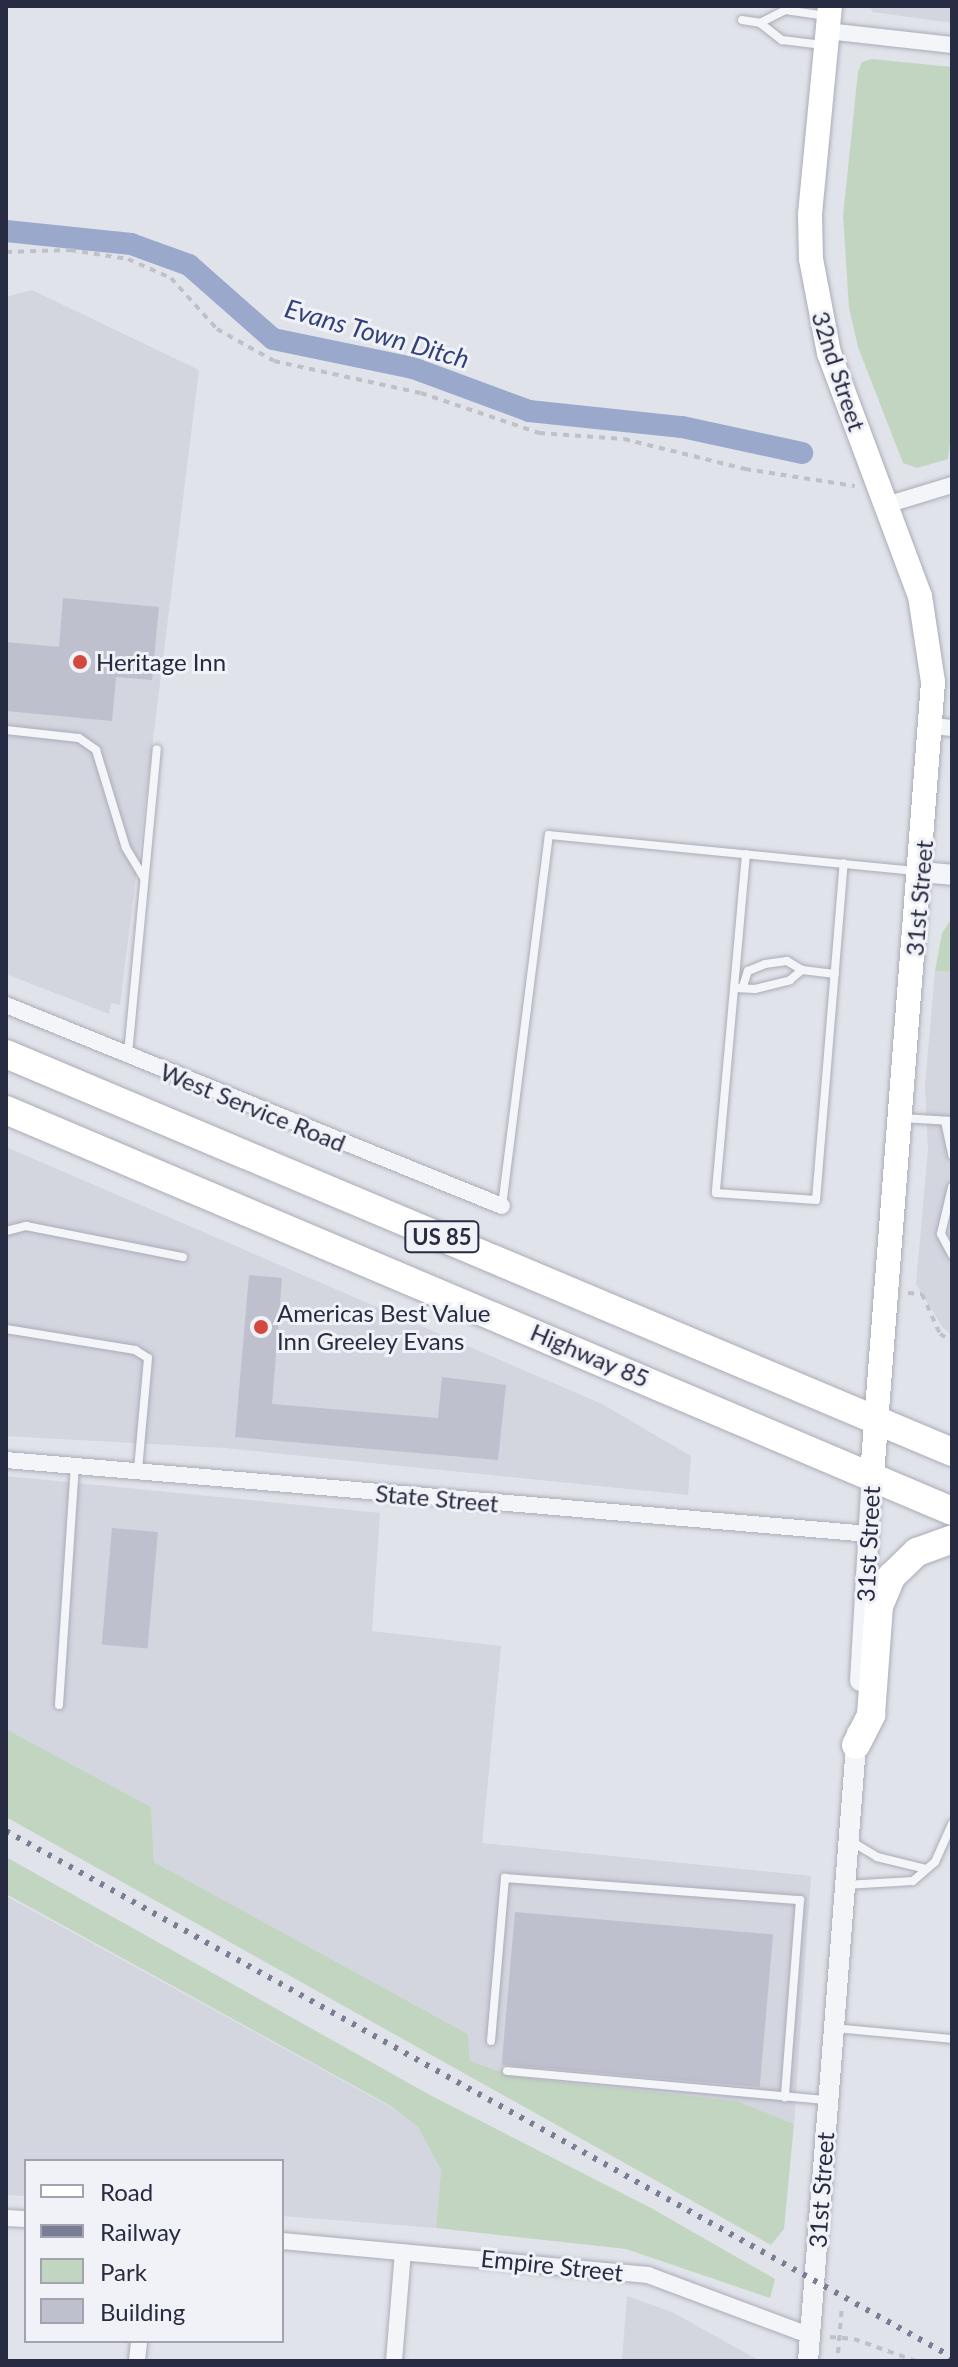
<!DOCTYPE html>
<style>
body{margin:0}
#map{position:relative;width:958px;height:2367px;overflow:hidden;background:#e1e3ea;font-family:Lato,sans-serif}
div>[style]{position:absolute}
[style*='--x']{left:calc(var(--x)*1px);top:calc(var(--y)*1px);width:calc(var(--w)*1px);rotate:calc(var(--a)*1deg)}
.built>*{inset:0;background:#d3d5df}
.green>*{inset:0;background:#c2d5c1}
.canal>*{height:22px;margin:-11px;padding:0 11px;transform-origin:11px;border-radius:11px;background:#9aa8cc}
.building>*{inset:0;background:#bec0cd;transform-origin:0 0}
.path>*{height:4px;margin-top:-2px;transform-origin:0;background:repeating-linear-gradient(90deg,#bfc1c9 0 6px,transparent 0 12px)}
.roads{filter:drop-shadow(0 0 2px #aaacb8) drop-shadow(0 0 2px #aaacb8)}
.service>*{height:8px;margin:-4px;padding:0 4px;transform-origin:4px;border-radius:4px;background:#f4f5f8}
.minor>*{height:16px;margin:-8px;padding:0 8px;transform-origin:8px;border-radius:8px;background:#f4f5f8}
.tertiary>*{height:20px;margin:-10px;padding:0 10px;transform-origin:10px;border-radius:10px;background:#f4f5f8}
.secondary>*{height:24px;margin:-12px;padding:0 12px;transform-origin:12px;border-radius:12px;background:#fff}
.trunk>*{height:28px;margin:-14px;padding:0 14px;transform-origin:14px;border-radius:14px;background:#fff}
.rail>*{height:6px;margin-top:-3px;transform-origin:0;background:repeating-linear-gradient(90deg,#797e95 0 4px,transparent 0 12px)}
.dots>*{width:22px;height:22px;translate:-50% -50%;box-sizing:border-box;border:4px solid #f1f2f8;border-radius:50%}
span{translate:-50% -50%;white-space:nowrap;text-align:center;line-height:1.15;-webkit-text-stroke:6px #f1f2f8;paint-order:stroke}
.shield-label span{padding:2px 6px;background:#f1f2f8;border:2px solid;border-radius:6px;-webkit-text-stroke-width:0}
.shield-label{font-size:22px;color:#282c43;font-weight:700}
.street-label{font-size:24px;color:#282c43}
.poi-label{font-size:24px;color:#282c43}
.left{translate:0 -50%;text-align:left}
.water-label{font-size:26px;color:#304279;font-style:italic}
.frame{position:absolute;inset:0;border:8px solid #282c43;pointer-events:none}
.legend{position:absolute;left:24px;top:2159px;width:260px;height:184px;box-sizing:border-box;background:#f1f2f8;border:2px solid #a1a3b0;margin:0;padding:10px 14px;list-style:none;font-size:24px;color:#282c43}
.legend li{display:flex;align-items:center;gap:16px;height:40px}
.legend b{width:40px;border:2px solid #a1a3b0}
</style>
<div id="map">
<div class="built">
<div style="clip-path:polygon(869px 6px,952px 6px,952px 23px,873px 12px)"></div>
<div style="clip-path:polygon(32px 290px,199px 370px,120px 1005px,111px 1003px,109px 1014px,6px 974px,6px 297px)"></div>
<div style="clip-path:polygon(935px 971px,952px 972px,952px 1334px,943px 1328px,916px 1284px,928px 1150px,925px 1086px)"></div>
<div style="clip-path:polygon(6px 1147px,602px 1404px,691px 1456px,688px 1495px,225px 1448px,6px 1436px)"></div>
<div style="clip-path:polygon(6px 1476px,380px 1513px,372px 1631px,501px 1646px,482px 1843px,811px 1876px,794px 2124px,736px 2101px,516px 2077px,470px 2061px,468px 2034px,154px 1862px,151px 1807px,6px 1729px)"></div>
<div style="clip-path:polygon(6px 1896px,389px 2106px,418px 2127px,441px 2170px,436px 2228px,282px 2216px,282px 2161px,26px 2161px,26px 2196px,6px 2195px)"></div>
<div style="clip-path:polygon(627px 2296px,672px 2312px,760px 2361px,622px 2361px)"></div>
</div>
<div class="green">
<div style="clip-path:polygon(872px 59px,952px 67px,952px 425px,948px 459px,917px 468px,903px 463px,858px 347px,849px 308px,843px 216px,858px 72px,862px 62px)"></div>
<div style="clip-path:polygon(952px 918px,952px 972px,935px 971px,942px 933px)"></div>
<div style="clip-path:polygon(6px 1729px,151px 1807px,154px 1862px,468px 2034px,470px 2061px,516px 2077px,737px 2101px,794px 2124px,784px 2229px,771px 2245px,6px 1817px)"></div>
<div style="clip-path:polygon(6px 1857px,430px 2095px,651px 2208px,775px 2279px,770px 2298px,626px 2249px,436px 2228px,441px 2170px,418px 2127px,389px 2105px,6px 1894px)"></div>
</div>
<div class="canal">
<div style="--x:6;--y:231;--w:126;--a:5.9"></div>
<div style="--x:131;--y:244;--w:62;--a:19.9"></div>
<div style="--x:189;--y:265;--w:112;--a:41.4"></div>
<div style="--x:273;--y:339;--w:143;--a:11.7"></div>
<div style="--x:413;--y:368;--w:124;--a:20.3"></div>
<div style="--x:529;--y:411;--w:154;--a:6"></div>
<div style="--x:682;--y:427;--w:123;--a:12.2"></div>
</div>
<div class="building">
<div style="clip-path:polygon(63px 598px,159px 607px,152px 680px,116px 677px,112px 721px,6px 711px,6px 642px,59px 647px)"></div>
<div style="clip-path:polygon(249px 1275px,282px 1278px,272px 1404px,438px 1418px,442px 1377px,506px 1385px,498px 1460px,235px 1437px)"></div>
<div style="left:112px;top:1528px;width:46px;height:117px;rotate:5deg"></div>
<div style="left:515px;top:1912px;width:259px;height:153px;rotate:5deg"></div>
</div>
<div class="path">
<div style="--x:6;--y:252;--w:64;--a:-1.8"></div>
<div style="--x:70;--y:250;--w:59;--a:8.8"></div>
<div style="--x:128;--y:259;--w:47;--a:23.8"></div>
<div style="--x:171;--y:278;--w:69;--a:48"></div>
<div style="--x:217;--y:329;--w:65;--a:29.3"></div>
<div style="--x:274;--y:361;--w:150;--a:12.3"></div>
<div style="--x:421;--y:393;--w:125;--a:18.7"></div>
<div style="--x:539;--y:433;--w:85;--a:4"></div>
<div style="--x:624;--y:439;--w:125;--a:13.9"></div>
<div style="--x:745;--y:469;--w:111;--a:8.8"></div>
<div style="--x:908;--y:1293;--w:14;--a:4"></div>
<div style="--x:922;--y:1294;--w:44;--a:65.8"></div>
<div style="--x:940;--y:1334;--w:14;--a:30"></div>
<div style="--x:830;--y:2337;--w:24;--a:5"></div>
<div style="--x:854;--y:2339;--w:66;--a:19.5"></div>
<div style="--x:838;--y:2353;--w:48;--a:-85.2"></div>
</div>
<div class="roads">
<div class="service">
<div style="--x:742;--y:20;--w:18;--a:9"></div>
<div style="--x:760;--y:23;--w:28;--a:38"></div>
<div style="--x:782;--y:40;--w:41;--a:7"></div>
<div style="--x:760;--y:23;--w:28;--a:-27"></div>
<div style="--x:785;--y:10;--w:42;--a:8.1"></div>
<div style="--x:6;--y:730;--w:73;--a:6.3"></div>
<div style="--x:79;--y:738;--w:21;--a:35"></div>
<div style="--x:96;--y:750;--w:102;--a:73"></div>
<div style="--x:126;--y:848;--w:35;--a:59"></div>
<div style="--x:746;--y:854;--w:340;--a:95.1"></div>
<div style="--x:716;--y:1193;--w:100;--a:4"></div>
<div style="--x:816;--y:1200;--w:338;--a:-85.3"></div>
<div style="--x:743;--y:986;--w:16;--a:-72"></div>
<div style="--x:748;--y:971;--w:18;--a:-22"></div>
<div style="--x:765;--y:964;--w:22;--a:-8"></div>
<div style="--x:787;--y:961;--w:17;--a:31"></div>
<div style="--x:734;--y:988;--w:21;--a:3"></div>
<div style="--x:755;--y:989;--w:36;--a:-14"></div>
<div style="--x:790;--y:980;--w:16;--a:-40"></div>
<div style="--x:802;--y:970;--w:33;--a:7"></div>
<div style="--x:128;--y:1054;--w:306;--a:-84.6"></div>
<div style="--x:901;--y:1118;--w:51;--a:3.4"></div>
<div style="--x:945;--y:1121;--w:35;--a:78"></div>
<div style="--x:952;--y:1187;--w:48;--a:103.2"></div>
<div style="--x:941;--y:1234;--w:24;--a:62"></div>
<div style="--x:502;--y:1206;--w:374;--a:-82.8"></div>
<div style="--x:549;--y:835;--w:369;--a:5.6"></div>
<div style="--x:6;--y:1231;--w:21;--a:-14"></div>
<div style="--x:26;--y:1226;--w:160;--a:11.2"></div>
<div style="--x:6;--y:1329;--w:131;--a:9.2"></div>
<div style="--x:135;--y:1350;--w:15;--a:32"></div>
<div style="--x:148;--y:1358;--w:113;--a:95.1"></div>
<div style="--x:59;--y:1705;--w:240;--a:-86.2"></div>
<div style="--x:849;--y:1840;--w:33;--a:31"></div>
<div style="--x:877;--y:1857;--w:50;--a:13.8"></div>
<div style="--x:845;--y:1885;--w:68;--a:-3.4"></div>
<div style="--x:913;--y:1881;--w:29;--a:-41"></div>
<div style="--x:935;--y:1862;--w:42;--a:-65.9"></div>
<div style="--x:834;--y:2028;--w:119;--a:5.3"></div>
<div style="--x:491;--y:2041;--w:164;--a:-85.1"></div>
<div style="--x:505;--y:1878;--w:296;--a:4.3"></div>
<div style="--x:800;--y:1900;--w:198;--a:94.4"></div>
<div style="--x:507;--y:2071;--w:321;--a:5.2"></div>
</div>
<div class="minor">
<div style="--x:827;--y:31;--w:126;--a:6.4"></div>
<div style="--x:886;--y:505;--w:69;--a:-16.9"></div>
<div style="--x:933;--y:726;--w:19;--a:6"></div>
<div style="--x:6;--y:1005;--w:535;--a:22.06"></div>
<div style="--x:6;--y:1460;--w:866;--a:4.9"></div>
<div style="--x:6;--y:2218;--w:20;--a:3"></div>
<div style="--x:282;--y:2241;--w:368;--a:5.3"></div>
<div style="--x:648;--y:2275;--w:174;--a:20.5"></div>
<div style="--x:137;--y:2361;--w:20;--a:-84"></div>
<div style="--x:394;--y:2361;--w:109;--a:-85.3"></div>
</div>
<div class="tertiary">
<div style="--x:920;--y:872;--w:32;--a:5"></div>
<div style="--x:860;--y:1681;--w:207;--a:-86.7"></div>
<div style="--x:808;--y:2361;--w:630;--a:-85.54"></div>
</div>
<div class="secondary">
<div style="--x:830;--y:6;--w:210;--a:95.5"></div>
<div style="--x:810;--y:215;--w:44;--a:88.7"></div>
<div style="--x:811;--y:259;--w:96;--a:79.2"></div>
<div style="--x:829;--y:353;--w:259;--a:69.5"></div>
<div style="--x:920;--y:596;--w:87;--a:81.4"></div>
<div style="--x:933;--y:682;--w:794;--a:94.4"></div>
</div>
<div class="trunk">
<div style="--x:6;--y:1054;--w:1026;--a:22.82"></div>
<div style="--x:6;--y:1110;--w:1027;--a:22.97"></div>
<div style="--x:856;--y:1745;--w:34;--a:-63"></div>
<div style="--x:871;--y:1715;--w:109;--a:-85.8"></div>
<div style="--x:879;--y:1606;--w:33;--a:-67"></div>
<div style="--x:892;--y:1576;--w:35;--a:-44"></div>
<div style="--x:917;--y:1552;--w:37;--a:-20"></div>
</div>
</div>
<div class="rail">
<div style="--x:6;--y:1831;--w:1082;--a:29.08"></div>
</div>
<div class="dots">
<div style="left:80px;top:662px;background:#d54840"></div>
<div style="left:261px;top:1327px;background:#d54840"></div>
</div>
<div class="shield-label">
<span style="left:442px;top:1237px">US 85</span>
</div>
<div class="street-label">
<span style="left:839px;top:371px;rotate:72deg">32nd Street</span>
<span style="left:919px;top:898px;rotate:-85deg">31st Street</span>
<span style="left:253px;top:1107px;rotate:22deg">West Service Road</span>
<span style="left:590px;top:1355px;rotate:23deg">Highway 85</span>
<span style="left:437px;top:1498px;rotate:5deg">State Street</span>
<span style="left:868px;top:1544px;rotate:-87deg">31st Street</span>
<span style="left:821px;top:2190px;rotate:-86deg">31st Street</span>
<span style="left:552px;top:2265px;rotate:6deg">Empire Street</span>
</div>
<div class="poi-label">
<span class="left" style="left:96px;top:662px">Heritage Inn</span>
<span class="left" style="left:277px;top:1327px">Americas Best Value<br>Inn Greeley Evans</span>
</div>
<div class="water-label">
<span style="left:377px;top:334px;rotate:16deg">Evans Town Ditch</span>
</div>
<div class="frame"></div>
<ul class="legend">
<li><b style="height:10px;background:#fff"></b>Road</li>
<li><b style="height:10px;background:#797e95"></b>Railway</li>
<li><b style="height:22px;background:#c2d5c1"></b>Park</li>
<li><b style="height:22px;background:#bec0cd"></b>Building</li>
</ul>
</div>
